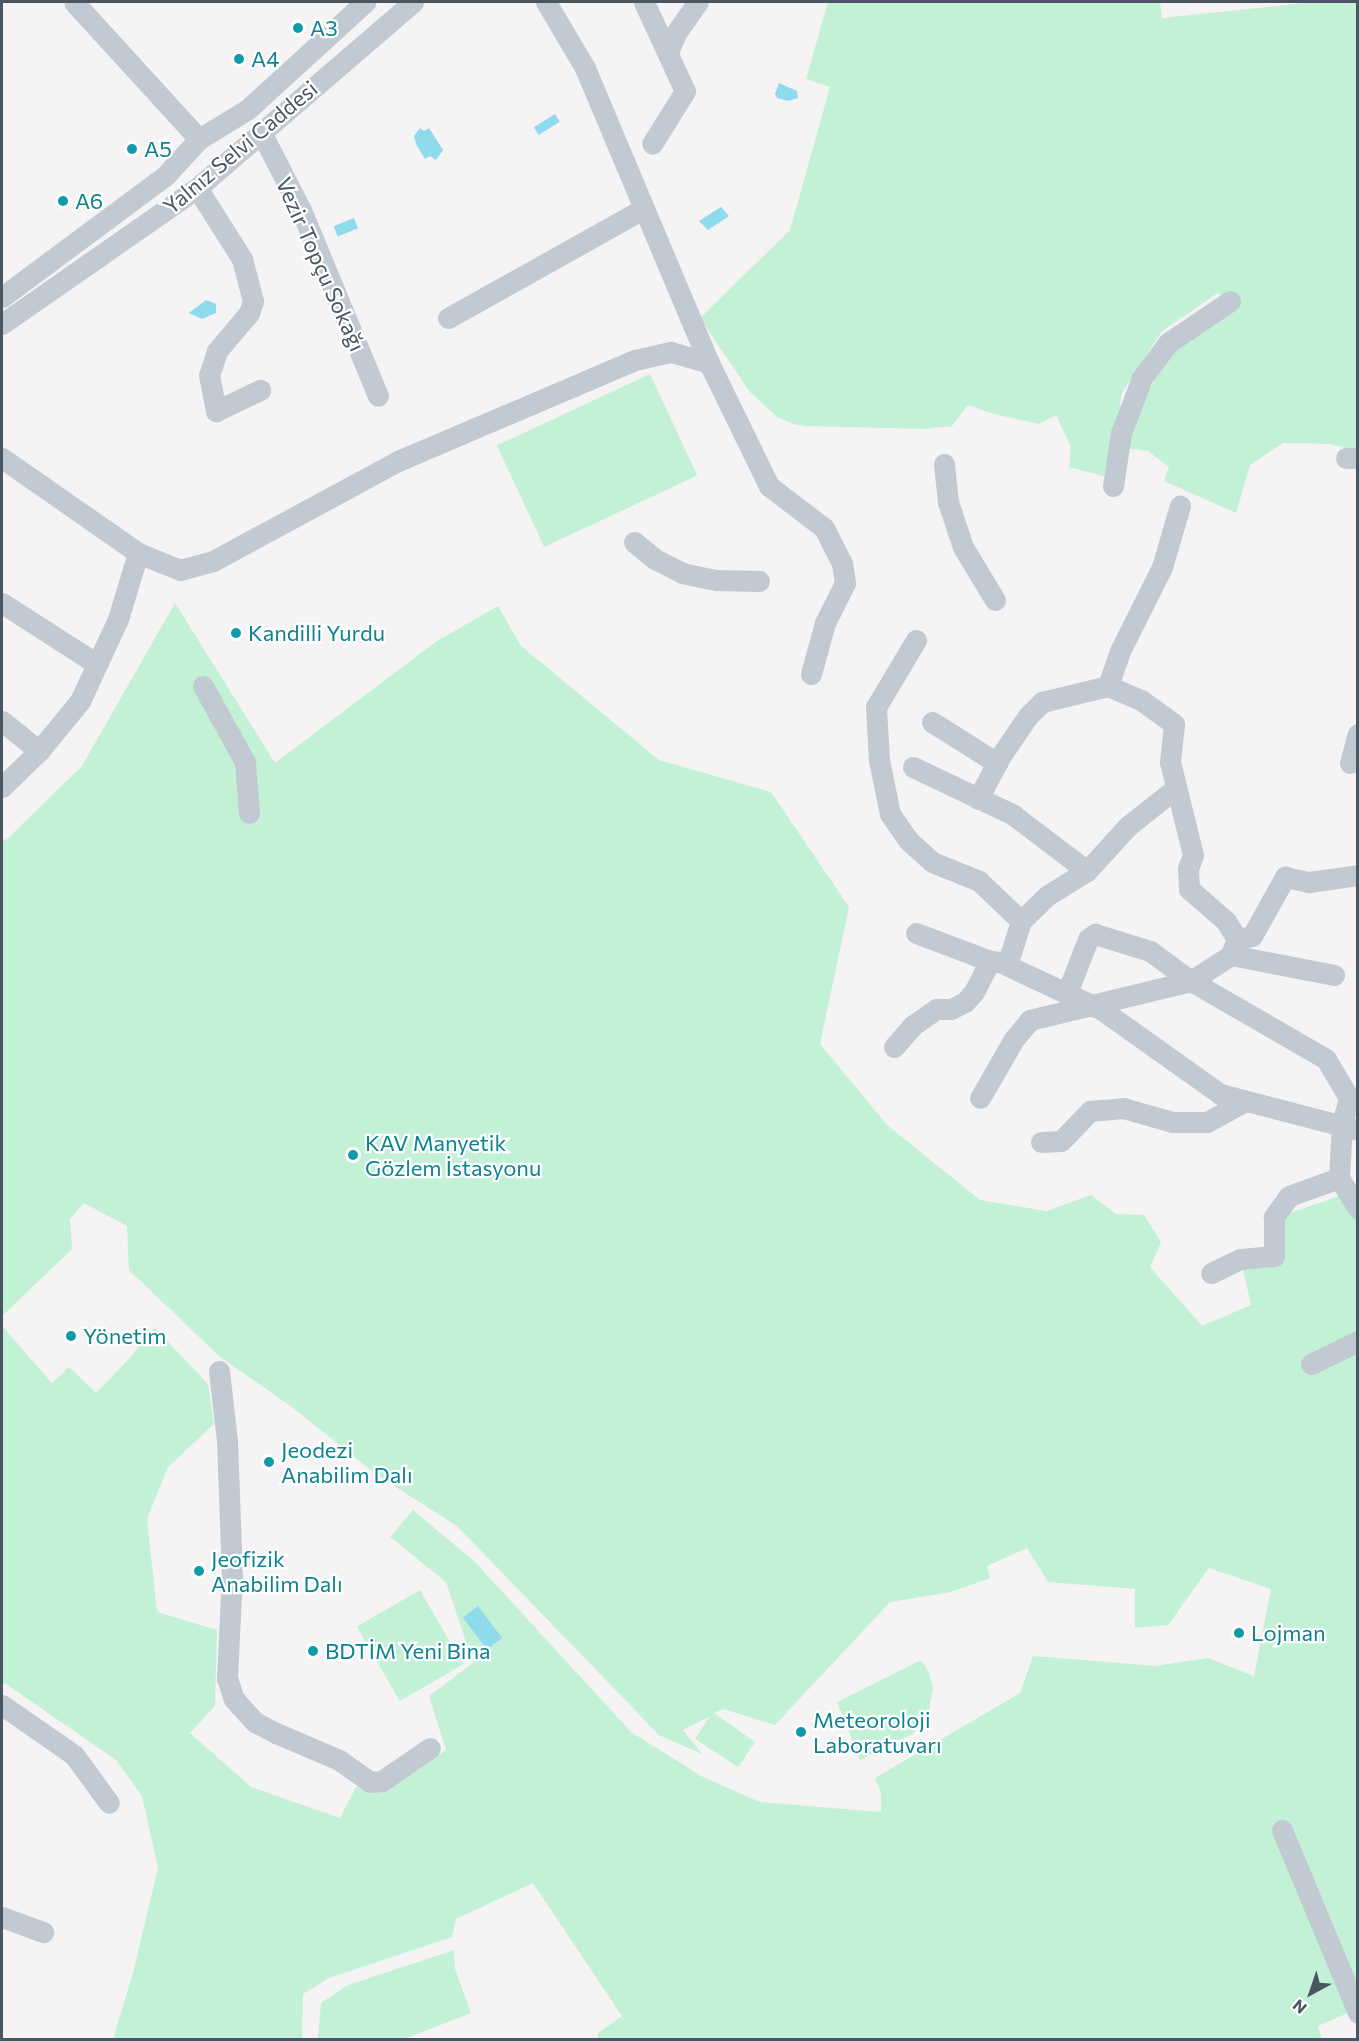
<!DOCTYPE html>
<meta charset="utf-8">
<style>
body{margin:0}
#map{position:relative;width:1359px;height:2041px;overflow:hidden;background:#f5f3f3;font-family:Commissioner,sans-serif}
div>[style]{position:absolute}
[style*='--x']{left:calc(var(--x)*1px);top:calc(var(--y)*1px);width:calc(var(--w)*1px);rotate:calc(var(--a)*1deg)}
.green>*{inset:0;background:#c3f1d5;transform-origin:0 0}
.water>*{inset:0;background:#90daee;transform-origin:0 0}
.minor>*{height:21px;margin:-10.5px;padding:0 10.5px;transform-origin:10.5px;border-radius:10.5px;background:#c1cad2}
.dots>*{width:16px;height:16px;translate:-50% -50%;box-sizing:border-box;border:3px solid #fff;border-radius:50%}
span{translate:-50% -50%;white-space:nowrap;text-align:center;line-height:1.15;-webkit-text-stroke:4.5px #fff;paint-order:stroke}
.culture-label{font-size:22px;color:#0d838f}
.left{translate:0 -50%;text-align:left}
.street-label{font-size:22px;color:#4a5661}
.frame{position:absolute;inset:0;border:3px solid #4a5661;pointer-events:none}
.north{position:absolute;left:1281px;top:1963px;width:60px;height:60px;-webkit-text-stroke:4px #fff;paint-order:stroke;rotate:220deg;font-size:16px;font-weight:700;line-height:24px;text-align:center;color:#4a5661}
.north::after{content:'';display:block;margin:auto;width:21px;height:27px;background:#4a5661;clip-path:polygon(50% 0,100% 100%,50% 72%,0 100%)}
</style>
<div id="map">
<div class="green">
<div style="clip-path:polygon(828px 2px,1160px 2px,1162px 18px,1314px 2px,1357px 2px,1357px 451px,1330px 444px,1283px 443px,1250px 465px,1236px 513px,1164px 481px,1169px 467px,1148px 451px,1125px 448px,1136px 415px,1168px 355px,1230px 301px,1218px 293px,1162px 331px,1122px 393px,1107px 477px,1069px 467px,1071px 447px,1056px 415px,1039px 424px,994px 414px,968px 405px,952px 426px,925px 429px,806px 426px,793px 424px,777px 417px,750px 392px,700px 318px,790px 230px,830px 87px,806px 79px)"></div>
<div style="left:650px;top:374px;width:112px;height:169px;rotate:65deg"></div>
<div style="clip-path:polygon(175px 603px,275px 763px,437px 641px,498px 606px,521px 646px,659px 760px,771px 792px,849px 907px,820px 1044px,887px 1125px,980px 1200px,1047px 1211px,1091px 1195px,1116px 1214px,1144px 1215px,1161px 1242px,1150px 1267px,1202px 1326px,1251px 1305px,1242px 1265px,1272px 1262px,1275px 1218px,1345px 1194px,1357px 1202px,1357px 2009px,1318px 2026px,1322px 2040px,598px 2039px,598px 2033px,622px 2016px,533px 1883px,456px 1919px,452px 1937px,329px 1978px,303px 1994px,302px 2039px,113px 2039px,133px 1973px,158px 1868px,142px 1796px,116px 1760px,6px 1684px,2px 1684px,2px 1326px,52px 1383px,69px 1367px,96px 1393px,129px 1359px,154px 1327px,208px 1384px,214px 1424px,168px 1467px,147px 1519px,157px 1612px,217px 1630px,215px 1706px,190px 1733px,251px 1787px,340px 1818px,356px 1787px,382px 1791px,446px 1750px,429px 1696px,473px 1663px,446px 1582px,390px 1537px,413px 1510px,474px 1561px,631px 1732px,703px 1777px,760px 1802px,881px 1812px,881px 1793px,875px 1778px,1020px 1693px,1033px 1656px,1155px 1666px,1208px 1658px,1254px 1676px,1271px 1589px,1209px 1568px,1168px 1625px,1135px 1628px,1135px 1589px,1048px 1582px,1027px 1548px,987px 1566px,990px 1578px,951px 1592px,890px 1602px,775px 1725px,723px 1709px,714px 1713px,755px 1742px,738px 1767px,695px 1739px,710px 1716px,683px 1730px,702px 1754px,659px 1735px,457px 1526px,377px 1475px,292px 1407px,220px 1357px,129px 1270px,127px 1226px,84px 1203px,70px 1219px,72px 1249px,2px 1316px,2px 841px,7px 839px,82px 766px)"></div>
<div style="left:420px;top:1590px;width:86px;height:73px;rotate:60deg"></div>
<div style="clip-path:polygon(921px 1660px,929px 1672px,933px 1689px,928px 1714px,913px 1734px,860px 1760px,837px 1702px)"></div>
<div style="clip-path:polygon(454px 1950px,455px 1969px,471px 2013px,404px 2039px,318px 2039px,321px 2003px,348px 1985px)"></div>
</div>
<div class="water">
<div style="clip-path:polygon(779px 83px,797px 91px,798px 98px,788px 101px,777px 98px,775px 94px)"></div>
<div style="left:555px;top:114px;width:9px;height:25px;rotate:58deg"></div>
<div style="clip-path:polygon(420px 128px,424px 131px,429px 128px,443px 150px,436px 160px,430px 156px,425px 159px,416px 144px,414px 136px)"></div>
<div style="clip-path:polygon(721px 207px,729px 216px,708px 230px,699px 221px)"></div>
<div style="left:354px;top:218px;width:11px;height:22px;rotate:68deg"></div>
<div style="clip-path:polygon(206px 300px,216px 304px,216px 313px,202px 319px,191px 314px,189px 313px)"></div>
<div style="left:478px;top:1606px;width:40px;height:19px;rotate:53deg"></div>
</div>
<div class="minor">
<div style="--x:546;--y:2;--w:77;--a:59.4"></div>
<div style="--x:585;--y:68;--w:320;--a:67.2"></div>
<div style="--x:709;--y:363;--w:137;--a:64"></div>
<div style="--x:769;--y:486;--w:69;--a:37.4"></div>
<div style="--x:824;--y:528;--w:39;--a:63"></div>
<div style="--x:842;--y:563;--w:20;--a:81"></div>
<div style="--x:845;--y:583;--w:45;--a:116.6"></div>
<div style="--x:825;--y:623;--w:53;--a:105.4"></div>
<div style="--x:644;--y:2;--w:98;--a:65.3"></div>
<div style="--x:685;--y:91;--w:62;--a:121.9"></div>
<div style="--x:668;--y:52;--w:21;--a:-67"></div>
<div style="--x:676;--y:33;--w:38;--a:-55"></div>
<div style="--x:261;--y:132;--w:88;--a:62.9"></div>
<div style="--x:301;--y:210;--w:201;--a:67.5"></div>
<div style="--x:199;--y:139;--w:57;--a:-31.5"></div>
<div style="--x:248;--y:109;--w:159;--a:-42.4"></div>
<div style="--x:197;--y:188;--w:84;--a:57.6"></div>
<div style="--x:242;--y:259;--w:43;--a:75.3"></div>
<div style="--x:253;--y:301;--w:13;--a:108"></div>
<div style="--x:249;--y:313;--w:50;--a:130.1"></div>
<div style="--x:217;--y:351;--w:25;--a:108"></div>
<div style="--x:209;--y:375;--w:37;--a:79"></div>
<div style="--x:216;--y:411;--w:49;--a:-25.5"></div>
<div style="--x:2;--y:297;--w:204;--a:-36.6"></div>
<div style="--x:166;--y:175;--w:49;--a:-47.5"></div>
<div style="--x:199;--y:139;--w:185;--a:-132.4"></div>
<div style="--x:448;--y:318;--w:223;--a:-29.2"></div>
<div style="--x:2;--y:324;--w:238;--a:-34.9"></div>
<div style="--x:197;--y:188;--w:285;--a:-40.7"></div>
<div style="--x:2;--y:458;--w:166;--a:34.9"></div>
<div style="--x:138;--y:553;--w:45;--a:22"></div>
<div style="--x:180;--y:570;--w:34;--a:-15"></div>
<div style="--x:213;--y:561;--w:210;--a:-28.4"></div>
<div style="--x:398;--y:461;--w:258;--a:-23.1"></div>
<div style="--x:635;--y:360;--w:37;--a:-13"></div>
<div style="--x:671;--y:352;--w:40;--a:16"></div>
<div style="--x:1346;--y:458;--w:12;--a:0"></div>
<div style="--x:944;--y:464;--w:38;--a:84"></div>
<div style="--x:948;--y:502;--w:47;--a:71.6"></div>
<div style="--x:963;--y:547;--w:62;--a:58.9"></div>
<div style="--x:1113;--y:486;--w:54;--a:-81.4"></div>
<div style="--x:1121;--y:433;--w:59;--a:-69.1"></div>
<div style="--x:1142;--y:378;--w:44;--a:-53.4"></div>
<div style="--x:1168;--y:343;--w:75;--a:-34.1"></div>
<div style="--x:634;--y:542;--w:27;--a:39"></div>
<div style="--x:655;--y:559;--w:30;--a:27"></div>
<div style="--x:682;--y:573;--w:35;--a:12"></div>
<div style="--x:716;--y:580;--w:43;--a:1.3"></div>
<div style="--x:2;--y:603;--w:113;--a:32.7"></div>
<div style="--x:916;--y:640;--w:78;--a:120.8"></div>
<div style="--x:876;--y:707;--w:53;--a:86.8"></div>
<div style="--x:879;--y:760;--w:55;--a:78.5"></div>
<div style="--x:890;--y:814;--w:33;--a:55"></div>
<div style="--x:909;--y:841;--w:31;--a:42"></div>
<div style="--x:932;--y:862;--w:51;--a:22"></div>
<div style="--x:979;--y:881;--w:58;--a:43.6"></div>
<div style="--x:203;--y:686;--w:87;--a:61.1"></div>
<div style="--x:245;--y:762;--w:51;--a:85.5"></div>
<div style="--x:1108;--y:686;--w:37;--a:-71"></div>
<div style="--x:1120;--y:651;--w:94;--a:-63.4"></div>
<div style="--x:1162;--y:567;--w:64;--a:-73.6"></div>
<div style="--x:2;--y:721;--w:48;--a:39"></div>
<div style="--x:932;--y:722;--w:77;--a:32.2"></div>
<div style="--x:1350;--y:763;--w:30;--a:-75"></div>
<div style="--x:913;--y:767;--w:110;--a:25.4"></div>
<div style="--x:1012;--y:814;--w:94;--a:37.2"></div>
<div style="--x:2;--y:787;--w:52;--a:-44.2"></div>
<div style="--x:39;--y:751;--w:65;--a:-50.6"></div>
<div style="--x:80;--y:701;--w:90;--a:-65.1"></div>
<div style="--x:118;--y:619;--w:69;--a:-73.1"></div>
<div style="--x:978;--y:799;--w:47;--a:-62.4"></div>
<div style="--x:1000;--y:757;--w:50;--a:-55.7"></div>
<div style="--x:1028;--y:716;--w:20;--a:-45"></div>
<div style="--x:1042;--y:702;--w:68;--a:-13.6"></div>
<div style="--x:1108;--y:686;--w:36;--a:23"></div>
<div style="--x:1141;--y:700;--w:41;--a:36"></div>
<div style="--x:1174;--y:724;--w:38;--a:96"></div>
<div style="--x:1170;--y:762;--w:96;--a:76.1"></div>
<div style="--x:1193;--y:855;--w:15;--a:110"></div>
<div style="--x:1188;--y:869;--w:20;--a:87"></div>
<div style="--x:1189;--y:889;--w:49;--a:40.9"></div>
<div style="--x:1226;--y:921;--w:21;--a:59"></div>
<div style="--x:1237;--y:939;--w:17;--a:111"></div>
<div style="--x:1231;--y:955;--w:48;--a:147"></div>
<div style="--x:1191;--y:981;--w:166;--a:166.4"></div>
<div style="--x:1030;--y:1020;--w:25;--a:130"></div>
<div style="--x:1014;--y:1039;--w:68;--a:120"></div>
<div style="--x:916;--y:933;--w:79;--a:20.7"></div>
<div style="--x:1237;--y:939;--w:15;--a:-11"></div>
<div style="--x:1252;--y:936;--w:68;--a:-60.8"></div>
<div style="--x:1285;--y:877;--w:25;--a:12"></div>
<div style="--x:1309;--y:882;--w:49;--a:-8.1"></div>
<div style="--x:1231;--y:955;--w:105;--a:11"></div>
<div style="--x:1007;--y:965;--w:46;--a:-72.3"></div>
<div style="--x:1021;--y:921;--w:37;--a:-44"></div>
<div style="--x:1048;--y:895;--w:46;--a:-31.6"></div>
<div style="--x:1087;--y:871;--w:61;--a:-47.7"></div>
<div style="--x:1128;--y:826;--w:61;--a:-38.4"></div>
<div style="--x:1067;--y:993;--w:58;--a:-68.7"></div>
<div style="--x:1088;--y:939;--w:9;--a:-36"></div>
<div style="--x:1095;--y:934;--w:58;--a:17.2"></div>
<div style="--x:1150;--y:951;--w:51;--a:36.2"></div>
<div style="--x:1191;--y:981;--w:156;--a:30"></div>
<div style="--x:1326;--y:1059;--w:45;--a:59.5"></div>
<div style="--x:1349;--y:1098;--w:27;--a:105"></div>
<div style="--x:1342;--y:1124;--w:54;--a:93.2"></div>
<div style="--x:1339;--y:1178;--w:53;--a:160.2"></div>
<div style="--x:1289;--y:1196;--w:26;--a:126"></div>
<div style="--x:1274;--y:1217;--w:39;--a:90"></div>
<div style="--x:1274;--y:1256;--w:34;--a:175"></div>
<div style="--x:1240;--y:1259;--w:32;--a:154"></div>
<div style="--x:894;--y:1047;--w:28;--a:-49"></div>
<div style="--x:912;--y:1026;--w:29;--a:-35"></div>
<div style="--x:936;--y:1009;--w:15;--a:0"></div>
<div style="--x:951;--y:1009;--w:16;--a:-27"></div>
<div style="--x:965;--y:1002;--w:13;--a:-48"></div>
<div style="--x:974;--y:992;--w:35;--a:-63"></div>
<div style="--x:990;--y:961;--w:10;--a:6"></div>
<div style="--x:1000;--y:962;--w:113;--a:25.2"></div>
<div style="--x:1102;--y:1010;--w:145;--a:35.4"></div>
<div style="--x:1220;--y:1094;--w:143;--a:14.6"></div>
<div style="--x:1041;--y:1142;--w:20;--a:-3"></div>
<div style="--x:1061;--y:1141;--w:42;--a:-46"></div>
<div style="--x:1090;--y:1111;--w:33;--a:-5"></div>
<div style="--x:1123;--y:1108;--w:51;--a:15.9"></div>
<div style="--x:1172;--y:1122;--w:35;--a:0"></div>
<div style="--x:1207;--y:1122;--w:43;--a:-28.9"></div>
<div style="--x:1339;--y:1178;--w:36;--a:58"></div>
<div style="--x:1311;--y:1364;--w:52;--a:-26.1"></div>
<div style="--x:219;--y:1371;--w:70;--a:83.5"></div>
<div style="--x:227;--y:1441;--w:134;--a:87.9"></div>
<div style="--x:232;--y:1575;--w:103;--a:92.8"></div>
<div style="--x:227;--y:1678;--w:22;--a:72"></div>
<div style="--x:234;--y:1699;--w:31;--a:48"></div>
<div style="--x:255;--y:1722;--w:24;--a:28"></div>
<div style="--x:276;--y:1733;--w:69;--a:23.2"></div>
<div style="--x:339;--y:1760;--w:38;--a:35"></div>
<div style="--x:370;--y:1782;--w:12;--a:-5"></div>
<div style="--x:382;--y:1781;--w:58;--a:-34.5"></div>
<div style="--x:2;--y:1705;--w:88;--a:34.8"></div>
<div style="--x:74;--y:1755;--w:59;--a:53.9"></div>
<div style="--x:1282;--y:1830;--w:198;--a:67.4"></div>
<div style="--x:2;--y:1917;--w:44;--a:20.1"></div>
</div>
<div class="dots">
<div style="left:298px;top:28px;background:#0f9aa8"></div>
<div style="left:239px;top:59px;background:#0f9aa8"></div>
<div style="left:132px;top:149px;background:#0f9aa8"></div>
<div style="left:63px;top:201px;background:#0f9aa8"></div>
<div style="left:236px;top:633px;background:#0f9aa8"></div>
<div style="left:353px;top:1155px;background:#0f9aa8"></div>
<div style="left:71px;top:1336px;background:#0f9aa8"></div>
<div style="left:269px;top:1462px;background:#0f9aa8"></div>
<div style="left:199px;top:1571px;background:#0f9aa8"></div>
<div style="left:1239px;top:1633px;background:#0f9aa8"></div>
<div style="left:313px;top:1651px;background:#0f9aa8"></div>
<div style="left:801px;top:1732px;background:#0f9aa8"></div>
</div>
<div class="culture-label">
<span class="left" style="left:310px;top:28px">A3</span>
<span class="left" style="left:251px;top:59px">A4</span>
<span class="left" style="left:144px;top:149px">A5</span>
<span class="left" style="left:75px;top:201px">A6</span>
<span class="left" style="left:248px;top:633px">Kandilli Yurdu</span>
<span class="left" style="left:365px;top:1155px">KAV Manyetik<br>Gözlem İstasyonu</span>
<span class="left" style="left:83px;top:1336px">Yönetim</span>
<span class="left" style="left:281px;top:1462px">Jeodezi<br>Anabilim Dalı</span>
<span class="left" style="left:211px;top:1571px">Jeofizik<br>Anabilim Dalı</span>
<span class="left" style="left:1251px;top:1633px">Lojman</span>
<span class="left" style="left:325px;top:1651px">BDTİM Yeni Bina</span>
<span class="left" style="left:813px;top:1732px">Meteoroloji<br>Laboratuvarı</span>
</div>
<div class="street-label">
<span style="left:240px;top:147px;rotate:-40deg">Yalnız Selvi Caddesi</span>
<span style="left:321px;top:264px;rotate:66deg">Vezir Topçu Sokağı</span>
</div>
<div class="frame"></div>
<div class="north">N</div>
</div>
